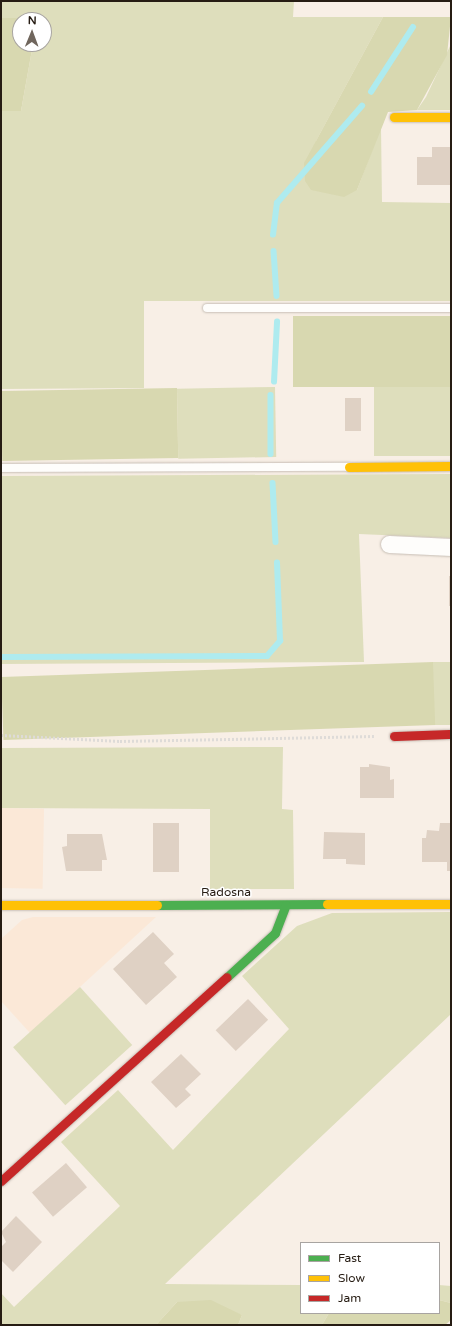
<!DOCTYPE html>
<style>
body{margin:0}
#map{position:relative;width:452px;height:1326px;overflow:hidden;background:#f8efe6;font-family:"Varela Round",sans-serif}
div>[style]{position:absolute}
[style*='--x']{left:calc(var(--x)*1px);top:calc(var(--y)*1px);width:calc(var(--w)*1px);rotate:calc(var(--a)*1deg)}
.built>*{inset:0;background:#fbe8d7;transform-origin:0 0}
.green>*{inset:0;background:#dedebc;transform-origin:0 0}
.forest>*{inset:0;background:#d8d8b0;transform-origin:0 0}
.stream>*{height:5.5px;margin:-2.75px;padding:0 2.75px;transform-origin:2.75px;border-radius:2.75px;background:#aeebef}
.building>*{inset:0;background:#dfd1c4;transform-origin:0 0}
.path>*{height:2.5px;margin-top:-1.25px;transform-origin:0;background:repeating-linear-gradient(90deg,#dedbd8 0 2px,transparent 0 4px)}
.roads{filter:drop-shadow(0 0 1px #c6bdb4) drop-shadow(0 0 1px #c6bdb4)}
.lane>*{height:8px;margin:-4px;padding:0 4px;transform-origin:4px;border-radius:4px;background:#fefdfb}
.street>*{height:17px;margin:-8.5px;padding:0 8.5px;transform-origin:8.5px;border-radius:8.5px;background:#fefdfb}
.fast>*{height:9px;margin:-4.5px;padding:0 4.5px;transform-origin:4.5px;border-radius:4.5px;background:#4caf50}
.slow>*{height:9px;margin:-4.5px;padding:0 4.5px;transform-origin:4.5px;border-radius:4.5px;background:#ffc107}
.jam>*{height:9px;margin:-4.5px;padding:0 4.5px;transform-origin:4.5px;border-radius:4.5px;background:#c62828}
span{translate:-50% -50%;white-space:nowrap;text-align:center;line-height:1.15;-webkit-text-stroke:3px #fff;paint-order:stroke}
.street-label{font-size:12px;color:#261c13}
.frame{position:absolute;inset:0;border:2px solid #261c13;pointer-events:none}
.legend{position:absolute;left:300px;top:1242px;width:140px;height:72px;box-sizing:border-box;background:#fff;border:1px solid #a8a4a1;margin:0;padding:5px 7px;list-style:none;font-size:12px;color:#261c13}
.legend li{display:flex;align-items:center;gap:8px;height:20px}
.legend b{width:20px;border:1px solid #a8a4a1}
.north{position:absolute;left:12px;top:12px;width:40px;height:40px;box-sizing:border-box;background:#fff;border:1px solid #a8a4a1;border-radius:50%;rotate:1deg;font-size:11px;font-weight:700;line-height:16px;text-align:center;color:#261c13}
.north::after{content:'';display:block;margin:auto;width:14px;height:18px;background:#70665d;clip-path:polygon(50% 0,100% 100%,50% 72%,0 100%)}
</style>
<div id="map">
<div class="built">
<div style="left:1px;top:808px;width:43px;height:80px;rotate:1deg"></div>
<div style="clip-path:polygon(33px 917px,156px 917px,30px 1033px,1px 1001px,1px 939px,22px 920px)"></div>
</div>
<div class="green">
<div style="clip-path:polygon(1px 1px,294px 1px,293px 17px,383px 17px,316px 141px,357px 190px,381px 127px,382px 202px,451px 203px,451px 301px,144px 301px,144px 388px,1px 389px,1px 111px,21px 111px,33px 44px,44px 44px,44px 20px,1px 18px)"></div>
<div style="clip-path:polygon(451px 44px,451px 110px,417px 110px,426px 97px)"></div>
<div style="left:275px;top:387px;width:70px;height:98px;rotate:89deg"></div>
<div style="left:451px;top:387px;width:69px;height:77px;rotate:90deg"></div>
<div style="clip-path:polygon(451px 474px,451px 538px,359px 534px,364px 662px,1px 664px,1px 476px)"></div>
<div style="left:433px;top:662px;width:18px;height:63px"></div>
<div style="clip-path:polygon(283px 747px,282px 809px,293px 810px,294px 889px,210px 889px,210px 809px,1px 808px,1px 748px)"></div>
<div style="clip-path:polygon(451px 912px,451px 1014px,165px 1284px,301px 1285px,301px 1313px,329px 1313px,322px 1325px,238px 1325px,242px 1315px,177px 1302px,156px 1325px,1px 1325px,1px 1293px,14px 1307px,120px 1206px,61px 1142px,118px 1090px,173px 1150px,289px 1029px,242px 976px,297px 926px,332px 913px)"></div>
<div style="left:80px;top:987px;width:78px;height:90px;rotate:48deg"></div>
<div style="clip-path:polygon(439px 1285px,451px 1286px,451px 1303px,439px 1300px)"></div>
</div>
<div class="forest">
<div style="clip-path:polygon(383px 17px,451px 17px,447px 55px,417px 110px,388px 112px,357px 190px,344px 197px,311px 190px,305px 181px,304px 163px)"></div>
<div style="clip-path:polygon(1px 18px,37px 18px,20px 20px,20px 44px,33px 44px,21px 111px,1px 111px)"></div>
<div style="left:293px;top:316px;width:158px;height:71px"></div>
<div style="left:177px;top:388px;width:70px;height:176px;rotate:89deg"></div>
<div style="left:433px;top:662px;width:63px;height:432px;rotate:88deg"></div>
<div style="clip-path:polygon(211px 1300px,242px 1315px,238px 1325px,156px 1325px,177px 1302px)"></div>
<div style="clip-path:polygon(439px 1300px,451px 1303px,451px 1320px,445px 1325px,322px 1325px,329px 1313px,439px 1313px)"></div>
</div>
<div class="stream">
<div style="--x:371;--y:92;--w:77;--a:-57.1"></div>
<div style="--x:273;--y:235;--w:32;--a:-83"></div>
<div style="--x:277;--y:203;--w:129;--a:-48.8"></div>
<div style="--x:274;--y:251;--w:45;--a:86.2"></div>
<div style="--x:274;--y:382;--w:60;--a:-87.1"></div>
<div style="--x:271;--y:395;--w:59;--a:90"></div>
<div style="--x:273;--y:483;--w:59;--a:87.1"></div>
<div style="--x:1;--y:657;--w:266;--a:-0.2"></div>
<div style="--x:267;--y:656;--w:20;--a:-49"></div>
<div style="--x:280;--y:641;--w:78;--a:-92.2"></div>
</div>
<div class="building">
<div style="clip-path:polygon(432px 147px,451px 147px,451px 185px,417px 185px,417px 157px,432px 157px)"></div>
<div style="left:345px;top:398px;width:16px;height:33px"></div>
<div style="left:449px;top:576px;width:2px;height:30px"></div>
<div style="clip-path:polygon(369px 764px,390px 767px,390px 780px,394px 779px,394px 798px,360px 798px,360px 767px,369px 767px)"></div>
<div style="left:153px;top:823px;width:26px;height:49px"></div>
<div style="clip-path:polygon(440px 823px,451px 823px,451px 871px,447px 871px,447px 862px,422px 862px,422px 838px,426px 838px,427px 830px,439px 831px)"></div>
<div style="clip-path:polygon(324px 832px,365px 833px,365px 865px,346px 864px,346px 859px,323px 859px)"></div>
<div style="clip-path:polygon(67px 834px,102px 834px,107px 860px,102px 860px,102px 871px,66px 871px,62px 847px,67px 846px)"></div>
<div style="clip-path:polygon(153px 932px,174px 954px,164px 963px,177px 977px,146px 1005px,113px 969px)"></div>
<div style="left:248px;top:999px;width:29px;height:45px;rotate:46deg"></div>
<div style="clip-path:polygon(181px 1054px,201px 1074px,185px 1089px,191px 1095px,176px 1108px,151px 1082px)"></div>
<div style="left:66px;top:1163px;width:32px;height:45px;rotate:49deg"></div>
<div style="clip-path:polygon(16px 1216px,42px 1242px,13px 1272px,1px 1260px,1px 1247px,6px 1242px,1px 1232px)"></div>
</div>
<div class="path">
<div style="--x:1;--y:735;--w:119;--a:2.9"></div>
<div style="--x:120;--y:741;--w:254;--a:-1.1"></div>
</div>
<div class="roads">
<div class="lane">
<div style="--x:207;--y:308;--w:244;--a:0"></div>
<div style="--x:1;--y:468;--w:347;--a:-0.2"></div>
</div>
<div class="street">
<div style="--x:389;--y:544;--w:62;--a:2.8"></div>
</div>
<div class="fast">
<div style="--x:157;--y:905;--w:170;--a:-0.3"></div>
<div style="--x:227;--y:977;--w:65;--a:-42.5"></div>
<div style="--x:275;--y:933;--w:30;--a:-69"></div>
</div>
<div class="slow">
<div style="--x:394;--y:117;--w:57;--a:0"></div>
<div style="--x:349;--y:467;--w:102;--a:-0.6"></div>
<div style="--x:327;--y:904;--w:124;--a:0"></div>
<div style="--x:1;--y:905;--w:156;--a:0"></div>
</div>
<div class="jam">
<div style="--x:394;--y:736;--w:57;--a:-2"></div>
<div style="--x:1;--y:1181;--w:304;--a:-42.1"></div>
</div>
</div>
<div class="street-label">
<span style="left:226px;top:893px">Radosna</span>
</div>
<div class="frame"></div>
<ul class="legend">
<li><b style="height:5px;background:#4caf50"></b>Fast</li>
<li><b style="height:5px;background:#ffc107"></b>Slow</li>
<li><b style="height:5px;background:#c62828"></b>Jam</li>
</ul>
<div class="north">N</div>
</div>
